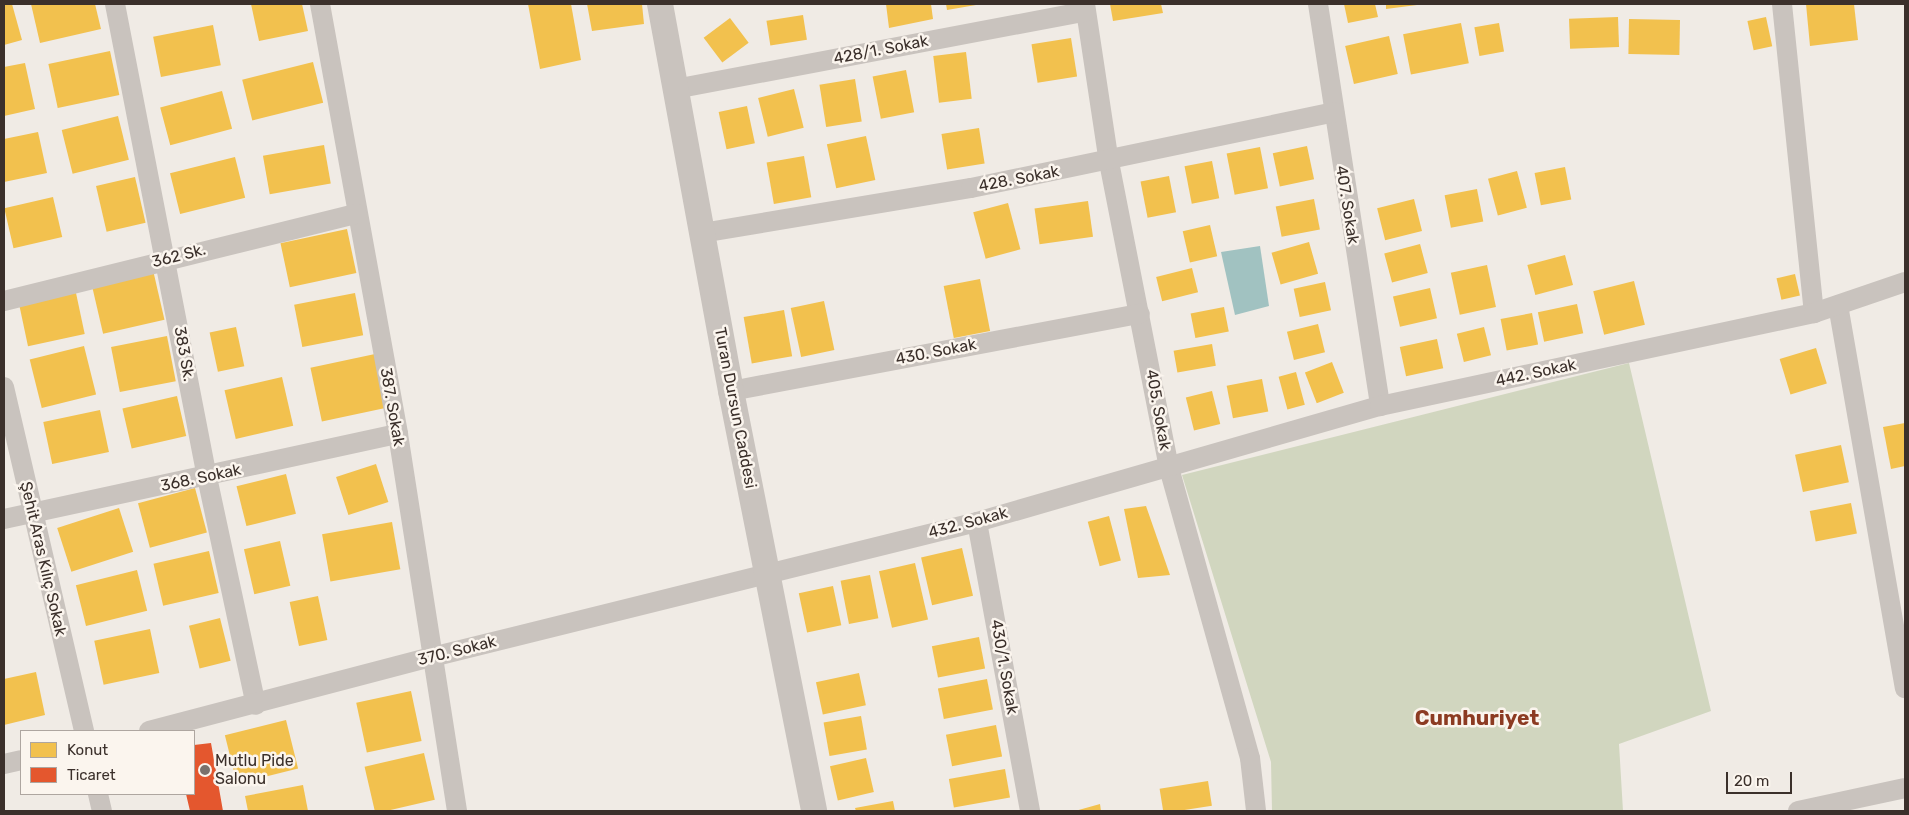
<!DOCTYPE html>
<meta charset="utf-8">
<style>
body{margin:0}
#map{position:relative;width:1909px;height:815px;overflow:hidden;background:#f0ebe5;font-family:Rubik,sans-serif}
div>[style]{position:absolute}
[style*='--x']{left:calc(var(--x)*1px);top:calc(var(--y)*1px);width:calc(var(--w)*1px);rotate:calc(var(--a)*1deg)}
.green>*{inset:0;background:#d1d6bf}
.water>*{inset:0;background:#a1c2c1}
.homes>*{inset:0;background:#f2c14e;transform-origin:0 0}
.shops>*{inset:0;background:#e4572e}
.minor>*{height:20px;margin:-10px;padding:0 10px;transform-origin:10px;border-radius:10px;background:#c9c3be}
.tertiary>*{height:26px;margin:-13px;padding:0 13px;transform-origin:13px;border-radius:13px;background:#c9c3be}
.dots>*{width:14px;height:14px;translate:-50% -50%;box-sizing:border-box;border:2px solid #fbf5ee;border-radius:50%}
span{translate:-50% -50%;white-space:nowrap;text-align:center;line-height:1.15;-webkit-text-stroke:5px #fbf5ee;paint-order:stroke}
.street-label{font-size:16px;color:#3b302b}
.poi-label{font-size:16px;color:#3b302b}
.left{translate:0 -50%;text-align:left}
.district-label{font-size:21px;color:#8c3b22;font-weight:700}
.frame{position:absolute;inset:0;border:5px solid #3b302b;pointer-events:none}
.legend{position:absolute;left:20px;top:730px;width:175px;height:65px;box-sizing:border-box;background:#fbf5ee;border:1px solid #aea6a0;margin:0;padding:6px 9px;list-style:none;font-size:15px;color:#3b302b}
.legend li{display:flex;align-items:center;gap:10px;height:25px}
.legend b{width:25px;border:1px solid #aea6a0}
.scale{position:absolute;left:1726px;top:772px;width:66px;height:22px;box-sizing:border-box;border:2px solid #3b302b;border-top:0;padding-left:6px;font-size:15px;line-height:18px;white-space:nowrap;color:#3b302b;-webkit-text-stroke:4px #fbf5ee;paint-order:stroke}
</style>
<div id="map">
<div class="green">
<div style="clip-path:polygon(1629px 363px,1711px 711px,1619px 744px,1623px 811px,1272px 811px,1271px 762px,1182px 475px)"></div>
</div>
<div class="water">
<div style="clip-path:polygon(1260px 246px,1269px 306px,1235px 315px,1221px 252px)"></div>
</div>
<div class="homes">
<div style="clip-path:polygon(4px 4px,12px 4px,22px 40px,4px 45px)"></div>
<div style="clip-path:polygon(31px 4px,95px 4px,101px 29px,40px 43px)"></div>
<div style="clip-path:polygon(251px 4px,302px 4px,308px 31px,259px 41px)"></div>
<div style="clip-path:polygon(528px 4px,571px 4px,581px 60px,540px 69px)"></div>
<div style="clip-path:polygon(587px 4px,642px 4px,644px 24px,592px 31px)"></div>
<div style="clip-path:polygon(886px 4px,931px 4px,933px 19px,889px 28px)"></div>
<div style="clip-path:polygon(946px 4px,976px 4px,976px 5px,947px 10px)"></div>
<div style="clip-path:polygon(1110px 4px,1161px 4px,1163px 13px,1113px 21px)"></div>
<div style="clip-path:polygon(1344px 4px,1375px 4px,1378px 17px,1348px 23px)"></div>
<div style="clip-path:polygon(1386px 4px,1417px 4px,1417px 5px,1386px 9px)"></div>
<div style="clip-path:polygon(1806px 4px,1854px 4px,1858px 40px,1810px 46px)"></div>
<div style="left:803px;top:15px;width:25px;height:37px;rotate:81deg"></div>
<div style="left:1618px;top:17px;width:30px;height:49px;rotate:88deg"></div>
<div style="left:1766px;top:17px;width:30px;height:19px;rotate:78deg"></div>
<div style="left:730px;top:18px;width:31px;height:33px;rotate:53deg"></div>
<div style="left:1629px;top:19px;width:51px;height:35px;rotate:1deg"></div>
<div style="left:1461px;top:23px;width:41px;height:59px;rotate:79deg"></div>
<div style="left:1499px;top:23px;width:29px;height:25px;rotate:80deg"></div>
<div style="left:213px;top:25px;width:41px;height:61px;rotate:79deg"></div>
<div style="left:1389px;top:36px;width:39px;height:45px;rotate:77deg"></div>
<div style="left:1071px;top:38px;width:39px;height:40px;rotate:81deg"></div>
<div style="left:110px;top:51px;width:45px;height:63px;rotate:78deg"></div>
<div style="left:966px;top:52px;width:47px;height:33px;rotate:83deg"></div>
<div style="left:313px;top:62px;width:42px;height:73px;rotate:76deg"></div>
<div style="clip-path:polygon(25px 63px,35px 109px,4px 116px,4px 67px)"></div>
<div style="left:906px;top:70px;width:43px;height:34px;rotate:79deg"></div>
<div style="left:855px;top:79px;width:43px;height:36px;rotate:81deg"></div>
<div style="left:794px;top:89px;width:40px;height:37px;rotate:76deg"></div>
<div style="left:222px;top:91px;width:39px;height:64px;rotate:75deg"></div>
<div style="left:747px;top:106px;width:38px;height:29px;rotate:78deg"></div>
<div style="left:118px;top:116px;width:45px;height:58px;rotate:76deg"></div>
<div style="left:979px;top:128px;width:36px;height:38px;rotate:81deg"></div>
<div style="clip-path:polygon(38px 132px,47px 173px,4px 182px,4px 139px)"></div>
<div style="left:866px;top:136px;width:45px;height:40px;rotate:78deg"></div>
<div style="left:324px;top:145px;width:39px;height:62px;rotate:80deg"></div>
<div style="left:1307px;top:146px;width:34px;height:35px;rotate:78deg"></div>
<div style="left:1260px;top:147px;width:42px;height:34px;rotate:79deg"></div>
<div style="left:804px;top:156px;width:42px;height:38px;rotate:80deg"></div>
<div style="left:235px;top:157px;width:42px;height:67px;rotate:76deg"></div>
<div style="left:1212px;top:161px;width:38px;height:28px;rotate:79deg"></div>
<div style="left:1565px;top:167px;width:33px;height:31px;rotate:79deg"></div>
<div style="left:1517px;top:171px;width:38px;height:30px;rotate:75deg"></div>
<div style="left:1169px;top:176px;width:37px;height:29px;rotate:79deg"></div>
<div style="left:135px;top:177px;width:47px;height:40px;rotate:77deg"></div>
<div style="left:1477px;top:189px;width:33px;height:33px;rotate:79deg"></div>
<div style="left:53px;top:197px;width:41px;height:50px;rotate:77deg"></div>
<div style="left:1314px;top:199px;width:31px;height:39px;rotate:79deg"></div>
<div style="left:1414px;top:199px;width:33px;height:38px;rotate:76deg"></div>
<div style="left:1088px;top:201px;width:36px;height:54px;rotate:82deg"></div>
<div style="left:1008px;top:203px;width:48px;height:36px;rotate:75deg"></div>
<div style="left:1210px;top:225px;width:32px;height:28px;rotate:77deg"></div>
<div style="left:347px;top:229px;width:45px;height:68px;rotate:78deg"></div>
<div style="left:1309px;top:242px;width:33px;height:39px;rotate:74deg"></div>
<div style="left:1420px;top:244px;width:30px;height:37px;rotate:75deg"></div>
<div style="left:1565px;top:255px;width:31px;height:39px;rotate:75deg"></div>
<div style="left:1487px;top:265px;width:43px;height:37px;rotate:78deg"></div>
<div style="left:1192px;top:268px;width:25px;height:37px;rotate:76deg"></div>
<div style="left:153px;top:270px;width:51px;height:63px;rotate:77deg"></div>
<div style="left:1795px;top:274px;width:22px;height:19px;rotate:77deg"></div>
<div style="left:980px;top:279px;width:53px;height:37px;rotate:79deg"></div>
<div style="left:1634px;top:281px;width:45px;height:42px;rotate:76deg"></div>
<div style="left:1325px;top:282px;width:29px;height:32px;rotate:78deg"></div>
<div style="left:1430px;top:288px;width:31px;height:38px;rotate:77deg"></div>
<div style="left:76px;top:293px;width:42px;height:58px;rotate:78deg"></div>
<div style="left:355px;top:293px;width:43px;height:62px;rotate:79deg"></div>
<div style="left:824px;top:301px;width:50px;height:34px;rotate:78deg"></div>
<div style="left:1577px;top:304px;width:30px;height:40px;rotate:78deg"></div>
<div style="left:1224px;top:307px;width:25px;height:34px;rotate:79deg"></div>
<div style="left:784px;top:310px;width:47px;height:41px;rotate:80deg"></div>
<div style="left:1532px;top:313px;width:32px;height:32px;rotate:79deg"></div>
<div style="left:1318px;top:324px;width:29px;height:32px;rotate:76deg"></div>
<div style="left:236px;top:327px;width:40px;height:27px;rotate:78deg"></div>
<div style="left:1484px;top:327px;width:29px;height:28px;rotate:76deg"></div>
<div style="left:167px;top:336px;width:46px;height:57px;rotate:79deg"></div>
<div style="left:1437px;top:339px;width:30px;height:38px;rotate:78deg"></div>
<div style="left:1212px;top:344px;width:22px;height:39px;rotate:80deg"></div>
<div style="left:84px;top:346px;width:50px;height:56px;rotate:76deg"></div>
<div style="left:1816px;top:348px;width:37px;height:38px;rotate:73deg"></div>
<div style="left:375px;top:354px;width:55px;height:66px;rotate:78deg"></div>
<div style="left:1332px;top:362px;width:33px;height:29px;rotate:69deg"></div>
<div style="left:1296px;top:372px;width:34px;height:18px;rotate:75deg"></div>
<div style="left:282px;top:377px;width:50px;height:59px;rotate:77deg"></div>
<div style="left:1262px;top:379px;width:33px;height:36px;rotate:79deg"></div>
<div style="left:1212px;top:391px;width:34px;height:27px;rotate:76deg"></div>
<div style="left:177px;top:396px;width:41px;height:56px;rotate:77deg"></div>
<div style="left:100px;top:410px;width:43px;height:58px;rotate:78deg"></div>
<div style="clip-path:polygon(1905px 423px,1905px 466px,1891px 469px,1883px 427px)"></div>
<div style="left:1841px;top:445px;width:38px;height:47px;rotate:78deg"></div>
<div style="left:376px;top:464px;width:40px;height:42px;rotate:72deg"></div>
<div style="left:286px;top:474px;width:41px;height:51px;rotate:76deg"></div>
<div style="left:195px;top:488px;width:46px;height:59px;rotate:75deg"></div>
<div style="left:1851px;top:503px;width:31px;height:42px;rotate:79deg"></div>
<div style="clip-path:polygon(1146px 506px,1170px 575px,1138px 578px,1124px 509px)"></div>
<div style="left:119px;top:508px;width:46px;height:65px;rotate:72deg"></div>
<div style="left:1109px;top:516px;width:46px;height:22px;rotate:75deg"></div>
<div style="left:392px;top:522px;width:48px;height:71px;rotate:80deg"></div>
<div style="left:280px;top:541px;width:46px;height:37px;rotate:77deg"></div>
<div style="left:962px;top:548px;width:49px;height:42px;rotate:77deg"></div>
<div style="left:209px;top:551px;width:43px;height:57px;rotate:77deg"></div>
<div style="left:915px;top:563px;width:58px;height:37px;rotate:77deg"></div>
<div style="left:137px;top:570px;width:42px;height:63px;rotate:76deg"></div>
<div style="left:870px;top:575px;width:44px;height:30px;rotate:79deg"></div>
<div style="left:833px;top:586px;width:40px;height:35px;rotate:78deg"></div>
<div style="left:318px;top:596px;width:45px;height:29px;rotate:78deg"></div>
<div style="left:220px;top:618px;width:44px;height:32px;rotate:76deg"></div>
<div style="left:150px;top:629px;width:45px;height:57px;rotate:78deg"></div>
<div style="left:979px;top:637px;width:32px;height:48px;rotate:79deg"></div>
<div style="clip-path:polygon(36px 672px,45px 715px,4px 725px,4px 679px)"></div>
<div style="left:859px;top:673px;width:33px;height:44px;rotate:78deg"></div>
<div style="left:987px;top:679px;width:31px;height:50px;rotate:79deg"></div>
<div style="left:411px;top:691px;width:51px;height:56px;rotate:78deg"></div>
<div style="left:861px;top:716px;width:34px;height:38px;rotate:80deg"></div>
<div style="left:286px;top:720px;width:50px;height:63px;rotate:76deg"></div>
<div style="left:996px;top:725px;width:32px;height:51px;rotate:79deg"></div>
<div style="left:424px;top:753px;width:48px;height:61px;rotate:77deg"></div>
<div style="left:866px;top:758px;width:35px;height:37px;rotate:77deg"></div>
<div style="left:1005px;top:769px;width:29px;height:57px;rotate:80deg"></div>
<div style="left:1208px;top:781px;width:25px;height:49px;rotate:81deg"></div>
<div style="clip-path:polygon(303px 785px,308px 811px,248px 811px,245px 796px)"></div>
<div style="clip-path:polygon(893px 801px,895px 811px,856px 811px,855px 808px)"></div>
<div style="clip-path:polygon(1100px 804px,1101px 811px,1075px 811px)"></div>
</div>
<div class="shops">
<div style="clip-path:polygon(211px 743px,223px 811px,190px 811px,186px 794px,194px 794px,194px 745px)"></div>
</div>
<div class="minor">
<div style="--x:115;--y:4;--w:482;--a:79"></div>
<div style="--x:207;--y:477;--w:233;--a:77.9"></div>
<div style="--x:320;--y:4;--w:437;--a:79.7"></div>
<div style="--x:398;--y:434;--w:382;--a:81.1"></div>
<div style="--x:1085;--y:4;--w:160;--a:81.4"></div>
<div style="--x:1109;--y:162;--w:312;--a:78.9"></div>
<div style="--x:1169;--y:468;--w:301;--a:74.4"></div>
<div style="--x:1250;--y:758;--w:53;--a:83.5"></div>
<div style="--x:1318;--y:4;--w:407;--a:81.2"></div>
<div style="--x:1782;--y:4;--w:311;--a:84.1"></div>
<div style="--x:675;--y:89;--w:418;--a:-10.7"></div>
<div style="--x:702;--y:233;--w:273;--a:-9.5"></div>
<div style="--x:971;--y:188;--w:371;--a:-11.8"></div>
<div style="--x:4;--y:301;--w:363;--a:-13.9"></div>
<div style="--x:1838;--y:305;--w:389;--a:80.1"></div>
<div style="--x:4;--y:387;--w:353;--a:76.9"></div>
<div style="--x:731;--y:391;--w:416;--a:-10.7"></div>
<div style="--x:4;--y:519;--w:403;--a:-12.2"></div>
<div style="--x:977;--y:522;--w:294;--a:79.6"></div>
<div style="--x:149;--y:731;--w:293;--a:-14.7"></div>
<div style="--x:432;--y:657;--w:561;--a:-13.91"></div>
<div style="--x:977;--y:522;--w:419;--a:-16.1"></div>
<div style="--x:1380;--y:406;--w:444;--a:-12.1"></div>
<div style="--x:1814;--y:313;--w:96;--a:-18.8"></div>
<div style="--x:4;--y:764;--w:17;--a:-13"></div>
<div style="--x:98;--y:794;--w:17;--a:77"></div>
<div style="--x:1798;--y:811;--w:109;--a:-12.1"></div>
</div>
<div class="tertiary">
<div style="--x:660;--y:4;--w:393;--a:79.6"></div>
<div style="--x:731;--y:391;--w:428;--a:78.8"></div>
</div>
<div class="dots">
<div style="left:205px;top:770px;background:#7a716c"></div>
</div>
<div class="street-label">
<span style="left:881px;top:50px;rotate:-11deg">428/1. Sokak</span>
<span style="left:1019px;top:179px;rotate:-11deg">428. Sokak</span>
<span style="left:1347px;top:205px;rotate:81deg">407. Sokak</span>
<span style="left:179px;top:256px;rotate:-14deg">362 Sk.</span>
<span style="left:936px;top:352px;rotate:-11deg">430. Sokak</span>
<span style="left:184px;top:354px;rotate:80deg">383 Sk.</span>
<span style="left:1536px;top:373px;rotate:-12deg">442. Sokak</span>
<span style="left:392px;top:407px;rotate:80deg">387. Sokak</span>
<span style="left:735px;top:408px;rotate:79deg">Turan Dursun Caddesi</span>
<span style="left:1158px;top:410px;rotate:80deg">405. Sokak</span>
<span style="left:201px;top:478px;rotate:-12deg">368. Sokak</span>
<span style="left:968px;top:523px;rotate:-15deg">432. Sokak</span>
<span style="left:43px;top:559px;rotate:77deg">Şehit Aras Kılıç Sokak</span>
<span style="left:457px;top:651px;rotate:-14deg">370. Sokak</span>
<span style="left:1004px;top:667px;rotate:80deg">430/1. Sokak</span>
</div>
<div class="poi-label">
<span class="left" style="left:215px;top:770px">Mutlu Pide<br>Salonu</span>
</div>
<div class="district-label">
<span style="left:1477px;top:718px">Cumhuriyet</span>
</div>
<div class="frame"></div>
<ul class="legend">
<li><b style="height:14px;background:#f2c14e"></b>Konut</li>
<li><b style="height:14px;background:#e4572e"></b>Ticaret</li>
</ul>
<div class="scale">20 m</div>
</div>
